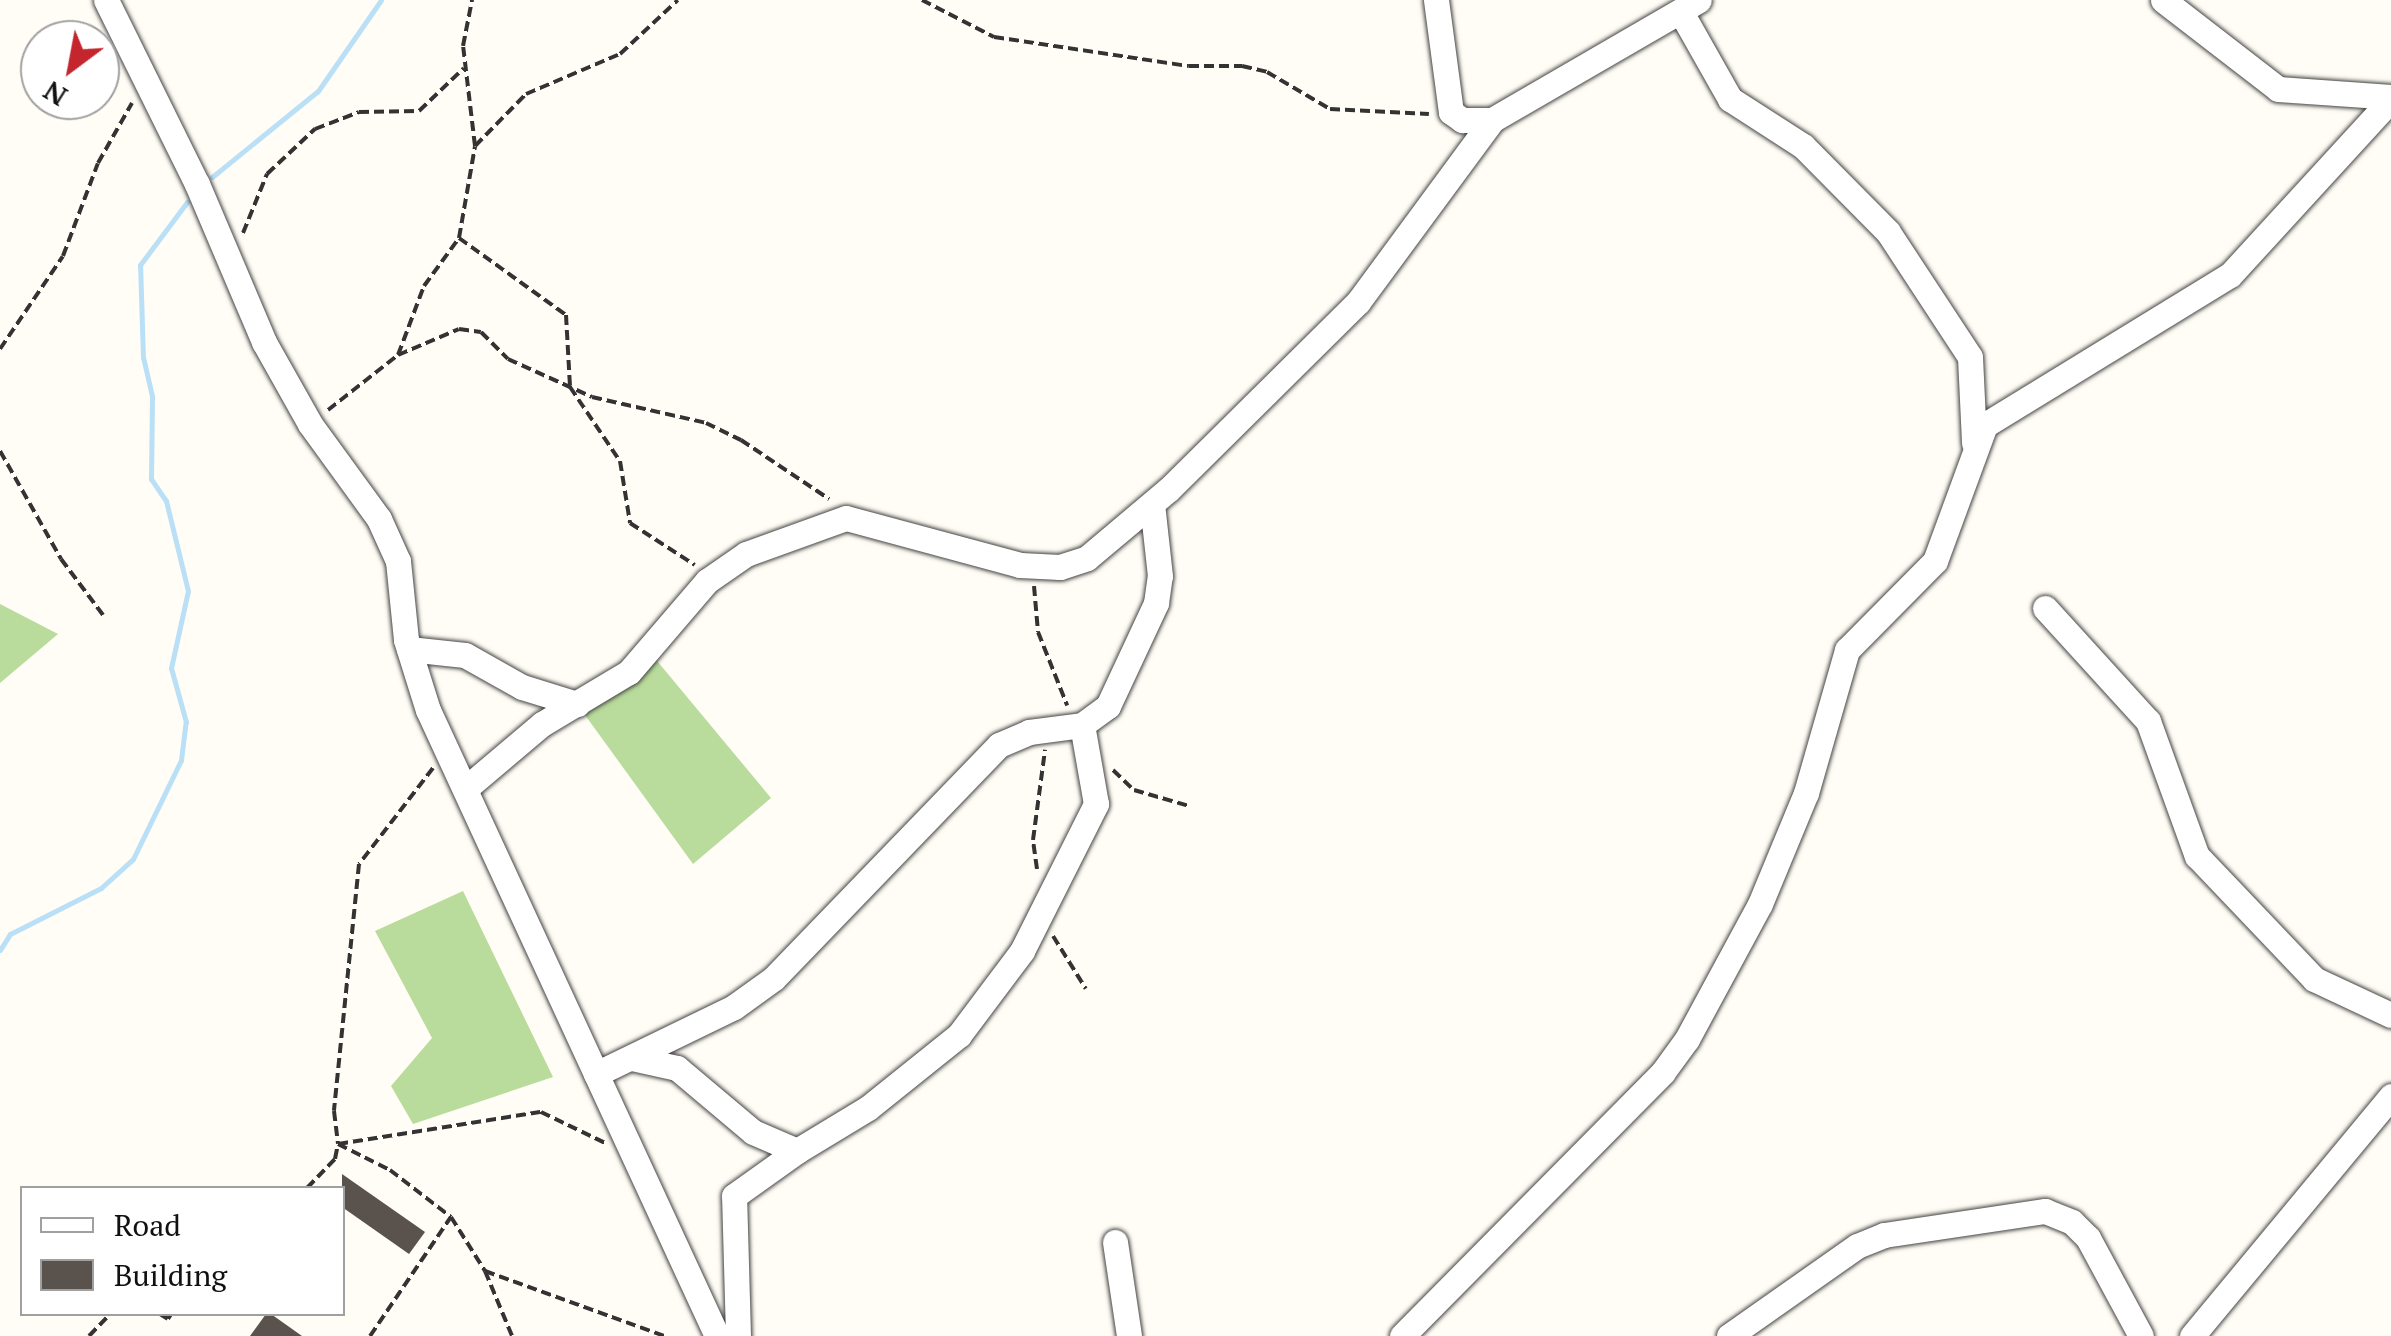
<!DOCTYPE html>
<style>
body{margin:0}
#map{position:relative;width:2391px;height:1336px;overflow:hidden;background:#fffdf5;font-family:"PT Serif",serif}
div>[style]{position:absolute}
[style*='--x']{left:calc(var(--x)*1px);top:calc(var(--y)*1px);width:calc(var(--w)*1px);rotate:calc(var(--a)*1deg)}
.forest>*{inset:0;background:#b9dc9c}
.stream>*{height:5px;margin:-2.5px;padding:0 2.5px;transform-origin:2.5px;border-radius:2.5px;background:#b9e0f7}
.building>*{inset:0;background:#5a524d}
.path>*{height:4px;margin-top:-2px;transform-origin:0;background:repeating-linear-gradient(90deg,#333 0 10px,transparent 0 15px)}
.roads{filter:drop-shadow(0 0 2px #444) drop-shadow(0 0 2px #444)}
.minor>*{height:25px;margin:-12.5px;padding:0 12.5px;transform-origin:12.5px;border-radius:12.5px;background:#fff}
span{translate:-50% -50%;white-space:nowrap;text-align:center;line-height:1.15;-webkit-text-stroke:10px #fff;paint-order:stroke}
.legend{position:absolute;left:20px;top:1186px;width:325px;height:130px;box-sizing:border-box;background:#fff;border:2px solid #a0a0a0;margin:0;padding:12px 18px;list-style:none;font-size:30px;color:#111}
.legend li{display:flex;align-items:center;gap:20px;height:50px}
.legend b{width:50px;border:2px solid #a0a0a0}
.north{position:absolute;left:20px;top:20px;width:100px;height:100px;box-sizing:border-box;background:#fff;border:2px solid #a0a0a0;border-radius:50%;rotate:212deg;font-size:28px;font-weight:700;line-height:40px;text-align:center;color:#111}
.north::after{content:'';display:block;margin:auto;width:35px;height:45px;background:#c4262e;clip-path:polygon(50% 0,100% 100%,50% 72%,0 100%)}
</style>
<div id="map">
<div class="forest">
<div style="clip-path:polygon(0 604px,58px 634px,0 683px)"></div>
<div style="clip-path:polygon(648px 650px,771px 798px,693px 864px,577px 704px)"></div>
<div style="clip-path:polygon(463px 891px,553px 1077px,413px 1124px,391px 1086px,432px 1038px,375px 931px)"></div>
</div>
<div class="stream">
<div style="--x:212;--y:177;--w:136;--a:-39.1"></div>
<div style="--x:318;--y:91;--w:111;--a:-55.3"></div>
<div style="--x:0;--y:950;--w:19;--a:-58"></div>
<div style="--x:10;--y:934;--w:102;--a:-26.8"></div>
<div style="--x:101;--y:888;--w:43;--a:-42.2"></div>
<div style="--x:133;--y:859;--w:110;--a:-64.1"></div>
<div style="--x:181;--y:760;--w:38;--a:-83"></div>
<div style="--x:186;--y:722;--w:56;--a:-105.5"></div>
<div style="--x:171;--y:668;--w:79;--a:-77.6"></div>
<div style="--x:188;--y:591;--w:93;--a:-103.7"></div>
<div style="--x:166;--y:501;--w:27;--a:-124"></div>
<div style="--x:151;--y:479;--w:83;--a:-89.3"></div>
<div style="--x:152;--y:396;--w:39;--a:-103"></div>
<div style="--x:143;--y:358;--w:93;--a:-91.8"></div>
<div style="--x:140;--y:265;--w:79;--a:-53.3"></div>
</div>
<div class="building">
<div style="clip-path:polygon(342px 1174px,425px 1232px,409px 1254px,342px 1207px)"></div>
<div style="clip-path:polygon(266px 1314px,271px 1314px,302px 1336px,250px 1336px)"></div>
</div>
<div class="path">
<div style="--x:922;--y:0;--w:81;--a:27.2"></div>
<div style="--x:994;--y:37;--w:197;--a:8.5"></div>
<div style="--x:1189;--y:66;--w:53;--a:0"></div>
<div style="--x:1242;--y:66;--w:26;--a:13"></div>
<div style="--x:1267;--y:72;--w:73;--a:30.4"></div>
<div style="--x:1330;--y:109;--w:99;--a:2.9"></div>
<div style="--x:475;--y:146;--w:73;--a:-45.6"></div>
<div style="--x:526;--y:94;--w:102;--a:-23.1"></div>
<div style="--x:620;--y:54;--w:79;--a:-43"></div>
<div style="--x:243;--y:233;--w:64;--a:-67.9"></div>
<div style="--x:267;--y:174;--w:66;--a:-43.2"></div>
<div style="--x:315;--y:129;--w:47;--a:-21.1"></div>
<div style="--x:359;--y:112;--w:60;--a:-1"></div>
<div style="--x:419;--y:111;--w:62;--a:-43.7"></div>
<div style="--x:459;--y:238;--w:132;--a:35.7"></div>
<div style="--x:566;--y:315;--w:72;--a:86.8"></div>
<div style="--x:570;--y:387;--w:89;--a:56"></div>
<div style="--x:620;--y:461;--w:63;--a:80.8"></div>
<div style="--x:630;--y:523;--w:77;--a:32.9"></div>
<div style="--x:0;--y:349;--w:112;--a:-55.9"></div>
<div style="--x:63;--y:256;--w:99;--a:-69.4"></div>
<div style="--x:98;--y:163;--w:69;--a:-60.5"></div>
<div style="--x:398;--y:355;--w:66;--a:-23.1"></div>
<div style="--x:459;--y:329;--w:22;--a:8"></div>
<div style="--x:481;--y:332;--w:38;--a:45"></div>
<div style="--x:508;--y:359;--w:92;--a:24.3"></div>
<div style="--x:592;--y:397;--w:117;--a:12.8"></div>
<div style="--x:706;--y:423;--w:39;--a:26"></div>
<div style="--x:741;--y:440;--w:106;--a:33.8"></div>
<div style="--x:328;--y:410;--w:89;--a:-38.2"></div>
<div style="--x:398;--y:355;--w:74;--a:-69.4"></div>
<div style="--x:424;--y:286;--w:59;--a:-53.9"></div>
<div style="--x:459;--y:238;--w:93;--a:-80.1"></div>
<div style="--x:475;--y:146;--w:101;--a:-96.8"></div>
<div style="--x:463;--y:46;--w:47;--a:-78.9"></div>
<div style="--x:0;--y:451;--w:124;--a:60.5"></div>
<div style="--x:61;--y:559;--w:70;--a:53.1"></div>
<div style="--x:1034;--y:586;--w:46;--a:85"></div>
<div style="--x:1038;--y:632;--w:79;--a:68.3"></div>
<div style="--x:433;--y:768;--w:121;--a:127.6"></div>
<div style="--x:359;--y:864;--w:248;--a:95.8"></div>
<div style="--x:334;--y:1111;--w:33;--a:83"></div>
<div style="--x:338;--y:1144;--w:206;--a:-9"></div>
<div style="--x:541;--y:1112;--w:71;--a:25.8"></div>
<div style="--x:1113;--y:770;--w:29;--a:44"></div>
<div style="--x:1134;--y:790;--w:57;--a:16.2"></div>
<div style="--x:1037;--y:869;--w:29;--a:-98"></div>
<div style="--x:1033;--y:840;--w:91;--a:-82.4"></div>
<div style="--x:1053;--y:936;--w:62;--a:58.1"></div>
<div style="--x:307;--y:1188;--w:40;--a:-46"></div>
<div style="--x:335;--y:1159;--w:15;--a:-79"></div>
<div style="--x:338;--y:1144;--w:58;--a:26.6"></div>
<div style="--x:390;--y:1170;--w:77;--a:37.6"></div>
<div style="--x:451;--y:1217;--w:64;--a:57.8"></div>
<div style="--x:485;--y:1271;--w:70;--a:67.4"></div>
<div style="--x:485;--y:1271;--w:191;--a:19.9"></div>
<div style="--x:160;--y:1314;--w:9;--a:32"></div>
<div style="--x:168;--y:1319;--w:6;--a:-59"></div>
<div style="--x:89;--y:1336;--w:30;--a:-46"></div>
<div style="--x:370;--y:1336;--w:144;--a:-55.8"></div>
</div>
<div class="roads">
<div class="minor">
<div style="--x:106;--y:0;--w:205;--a:63.7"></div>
<div style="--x:197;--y:184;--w:172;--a:67"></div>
<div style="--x:264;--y:342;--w:94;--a:60.7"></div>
<div style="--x:310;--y:424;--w:117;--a:54"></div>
<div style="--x:379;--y:519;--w:46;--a:65.7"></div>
<div style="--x:398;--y:561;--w:79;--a:84.2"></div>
<div style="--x:406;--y:640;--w:73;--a:72.6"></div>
<div style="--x:428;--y:710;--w:689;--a:65.22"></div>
<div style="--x:1436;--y:0;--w:113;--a:82.4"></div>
<div style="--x:1451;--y:112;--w:14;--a:36"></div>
<div style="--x:1462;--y:120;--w:30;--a:0"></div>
<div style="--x:2163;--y:0;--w:145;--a:37.7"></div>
<div style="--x:2278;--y:89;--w:113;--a:4"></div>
<div style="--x:1682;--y:14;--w:98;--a:60.5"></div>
<div style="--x:1730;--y:99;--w:87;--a:32.8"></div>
<div style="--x:1803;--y:146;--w:121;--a:45.3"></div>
<div style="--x:1888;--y:232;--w:149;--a:56.7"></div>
<div style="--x:1970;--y:357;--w:86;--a:87.3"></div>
<div style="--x:2045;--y:608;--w:153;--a:47.7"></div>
<div style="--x:2148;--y:721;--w:144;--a:70.1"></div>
<div style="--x:2197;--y:856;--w:170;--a:46.4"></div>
<div style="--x:2314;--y:979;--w:85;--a:25.1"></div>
<div style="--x:409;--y:649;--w:56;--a:6.1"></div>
<div style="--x:465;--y:655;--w:65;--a:29.3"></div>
<div style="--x:522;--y:687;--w:58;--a:17.2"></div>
<div style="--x:465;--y:789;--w:101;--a:-40.2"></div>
<div style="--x:542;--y:724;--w:101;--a:-30.9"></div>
<div style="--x:629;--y:672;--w:120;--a:-49.4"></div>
<div style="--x:707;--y:581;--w:47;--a:-34.7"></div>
<div style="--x:746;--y:554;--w:106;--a:-19.8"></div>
<div style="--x:846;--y:518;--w:180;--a:15.1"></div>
<div style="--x:1020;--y:565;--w:40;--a:2.9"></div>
<div style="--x:1060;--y:567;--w:28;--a:-18"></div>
<div style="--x:1087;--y:558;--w:107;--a:-40.1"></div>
<div style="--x:1169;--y:489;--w:266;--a:-44.7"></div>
<div style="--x:1358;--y:302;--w:226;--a:-53.6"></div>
<div style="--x:1492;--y:120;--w:239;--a:-30.1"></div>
<div style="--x:632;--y:1058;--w:46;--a:12.5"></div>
<div style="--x:677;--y:1068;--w:99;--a:40.1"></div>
<div style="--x:753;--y:1132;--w:48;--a:23.4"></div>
<div style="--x:797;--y:1151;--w:83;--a:-31.2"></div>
<div style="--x:868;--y:1108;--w:117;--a:-38.7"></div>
<div style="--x:959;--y:1035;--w:105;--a:-53.1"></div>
<div style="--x:1022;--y:951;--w:165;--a:-63.3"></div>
<div style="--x:1096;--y:804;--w:80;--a:-100"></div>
<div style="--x:596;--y:1074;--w:153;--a:-25.9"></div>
<div style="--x:734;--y:1007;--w:49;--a:-35.9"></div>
<div style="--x:774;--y:978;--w:324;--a:-46"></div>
<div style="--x:999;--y:745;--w:33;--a:-23"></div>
<div style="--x:1029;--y:732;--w:53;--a:-7.5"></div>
<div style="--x:1082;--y:725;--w:32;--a:-36"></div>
<div style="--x:1108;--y:706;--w:114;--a:-65"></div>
<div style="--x:1156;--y:603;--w:27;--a:-82"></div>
<div style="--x:1160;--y:576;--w:72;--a:-96.3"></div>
<div style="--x:1115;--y:1242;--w:95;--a:81.5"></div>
<div style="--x:738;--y:1336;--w:140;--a:-91.6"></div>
<div style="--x:734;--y:1196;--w:77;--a:-35.5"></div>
<div style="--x:1402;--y:1336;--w:371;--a:-45.3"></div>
<div style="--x:1663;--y:1072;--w:41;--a:-54"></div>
<div style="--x:1687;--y:1039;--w:153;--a:-61.6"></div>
<div style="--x:1760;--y:904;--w:120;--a:-67.5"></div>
<div style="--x:1806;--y:793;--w:149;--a:-74"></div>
<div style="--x:1847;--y:650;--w:125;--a:-45.3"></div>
<div style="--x:1935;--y:561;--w:145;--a:-69.8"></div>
<div style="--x:1985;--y:425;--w:287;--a:-31.5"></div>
<div style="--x:2230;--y:275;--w:239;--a:-47.5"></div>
<div style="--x:1729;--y:1336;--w:156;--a:-35.1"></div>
<div style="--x:1857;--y:1246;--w:29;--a:-22"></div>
<div style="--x:1884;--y:1235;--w:163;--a:-8.5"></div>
<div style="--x:2045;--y:1211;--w:29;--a:22"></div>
<div style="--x:2072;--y:1222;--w:23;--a:45"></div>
<div style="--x:2088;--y:1238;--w:111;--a:61.6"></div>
<div style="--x:2192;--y:1336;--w:312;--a:-50.3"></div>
</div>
</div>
<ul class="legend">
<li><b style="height:12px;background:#fff"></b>Road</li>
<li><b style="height:28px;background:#5a524d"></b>Building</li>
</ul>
<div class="north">N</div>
</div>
